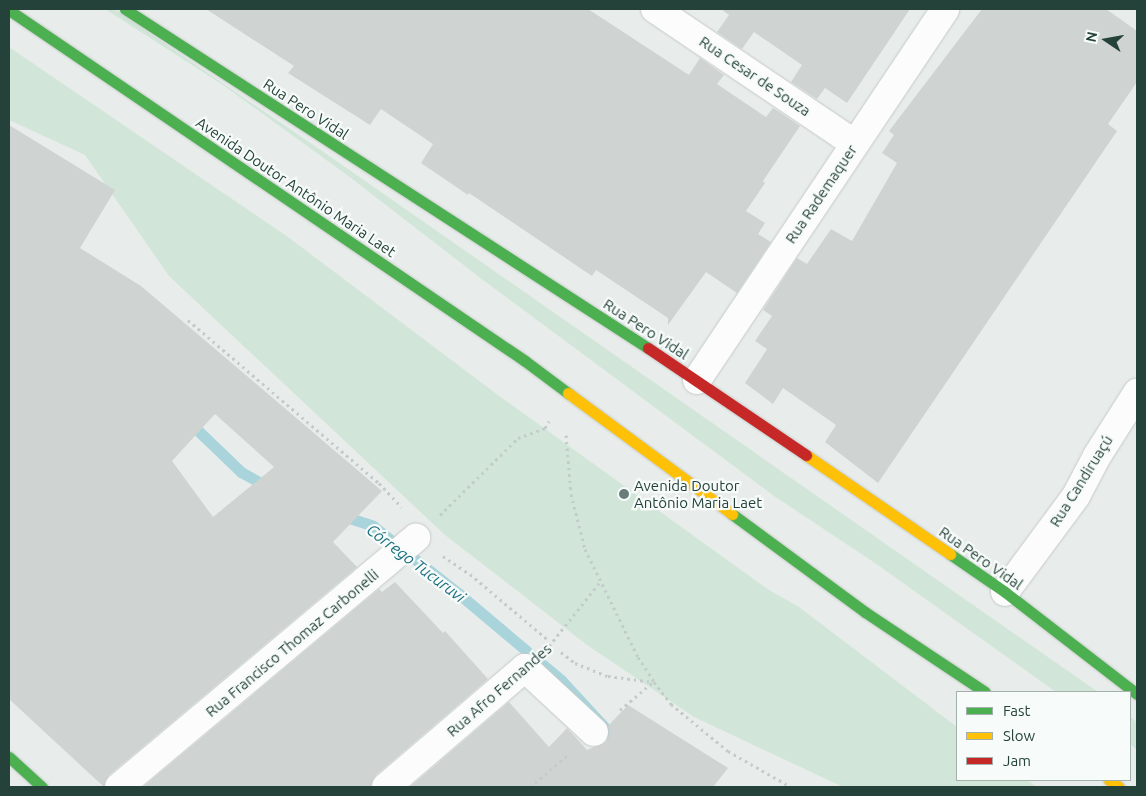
<!DOCTYPE html>
<meta charset="utf-8">
<style>
body{margin:0}
#map{position:relative;width:1146px;height:796px;overflow:hidden;background:#e8edeb;font-family:Ubuntu,sans-serif}
div>[style]{position:absolute}
[style*='--x']{left:calc(var(--x)*1px);top:calc(var(--y)*1px);width:calc(var(--w)*1px);rotate:calc(var(--a)*1deg)}
.green>*{inset:0;background:#d1e6d8}
.stream>*{height:11px;margin:-5.5px;padding:0 5.5px;transform-origin:5.5px;border-radius:5.5px;background:#a9d4db}
.building>*{inset:0;background:#cfd4d2}
.path>*{height:3px;margin-top:-1.5px;transform-origin:0;background:repeating-linear-gradient(90deg,#c3ccca 0 2.5px,transparent 0 6.5px)}
.roads{filter:drop-shadow(0 0 1px #c5cac8) drop-shadow(0 0 1px #c5cac8)}
.street>*{height:28px;margin:-14px;padding:0 14px;transform-origin:14px;border-radius:14px;background:#fcfcfc}
.fast>*{height:11px;margin:-5.5px;padding:0 5.5px;transform-origin:5.5px;border-radius:5.5px;background:#4caf50}
.slow>*{height:11px;margin:-5.5px;padding:0 5.5px;transform-origin:5.5px;border-radius:5.5px;background:#ffc107}
.jam>*{height:11px;margin:-5.5px;padding:0 5.5px;transform-origin:5.5px;border-radius:5.5px;background:#c62828}
.dots>*{width:14px;height:14px;translate:-50% -50%;box-sizing:border-box;border:2px solid #f7fbf9;border-radius:50%}
span{translate:-50% -50%;white-space:nowrap;text-align:center;line-height:1.15;-webkit-text-stroke:4.5px #f7fbf9;paint-order:stroke}
.street-label{font-size:15px;color:#24423a}
.poi-label{font-size:15px;color:#24423a}
.left{translate:0 -50%;text-align:left}
.water-label{font-size:16px;color:#1c6f80;font-style:italic}
.frame{position:absolute;inset:0;border:10px solid #24423a;pointer-events:none}
.legend{position:absolute;left:956px;top:691px;width:175px;height:90px;box-sizing:border-box;background:#f7fbf9;border:1px solid #a3b1ad;margin:0;padding:6px 9px;list-style:none;font-size:15px;color:#24423a}
.legend li{display:flex;align-items:center;gap:10px;height:25px}
.legend b{width:25px;border:1px solid #a3b1ad}
.north{position:absolute;left:1081px;top:15px;width:50px;height:50px;-webkit-text-stroke:4px #f7fbf9;paint-order:stroke;rotate:282deg;font-size:14px;font-weight:700;line-height:20px;text-align:center;color:#24423a}
.north::after{content:'';display:block;margin:auto;width:18px;height:22px;background:#24423a;clip-path:polygon(50% 0,100% 100%,50% 72%,0 100%)}
</style>
<div id="map">
<div class="green">
<div style="clip-path:polygon(105px 9px,114px 9px,325px 153px,1098px 692px,1056px 692px,875px 563px,774px 496px,483px 280px,347px 175px,223px 85px)"></div>
<div style="clip-path:polygon(9px 47px,288px 237px,498px 395px,769px 590px,799px 607px,957px 727px,957px 780px,1027px 780px,1037px 787px,843px 787px,694px 717px,587px 645px,445px 535px,169px 276px,85px 155px,9px 120px)"></div>
<div style="clip-path:polygon(1130px 717px,1137px 722px,1137px 750px,1130px 744px)"></div>
</div>
<div class="stream">
<div style="--x:188;--y:421;--w:74;--a:43.9"></div>
<div style="--x:241;--y:472;--w:33;--a:29"></div>
<div style="--x:340;--y:515;--w:35;--a:18"></div>
<div style="--x:373;--y:526;--w:110;--a:38.3"></div>
<div style="--x:459;--y:594;--w:133;--a:40.1"></div>
<div style="--x:561;--y:680;--w:84;--a:47.4"></div>
</div>
<div class="building">
<div style="clip-path:polygon(206px 9px,588px 9px,689px 75px,700px 58px,724px 75px,717px 84px,766px 117px,773px 108px,800px 126px,763px 181px,765px 183px,746px 211px,765px 223px,758px 234px,771px 242px,737px 293px,706px 272px,668px 325px,668px 318px,596px 270px,592px 276px,469px 193px,468px 195px,421px 163px,433px 144px,381px 109px,370px 125px,288px 73px,294px 66px)"></div>
<div style="clip-path:polygon(721px 9px,910px 9px,847px 103px,825px 88px,817px 99px,791px 82px,802px 65px,754px 32px,742px 49px,717px 32px,729px 15px)"></div>
<div style="clip-path:polygon(982px 9px,1106px 9px,1137px 31px,1137px 82px,1108px 124px,1117px 131px,878px 483px,825px 442px,836px 425px,783px 388px,773px 404px,745px 383px,767px 349px,755px 341px,772px 316px,763px 310px,797px 258px,807px 264px,831px 229px,852px 241px,897px 163px,882px 153px,894px 135px,889px 131px)"></div>
<div style="clip-path:polygon(evenodd,9px 125px,115px 190px,80px 248px,141px 286px,382px 491px,333px 542px,357px 567px,109px 775px,104px 787px,9px 699px,9px 125px,215px 414px,274px 467px,213px 517px,172px 461px,215px 414px)"></div>
<div style="clip-path:polygon(395px 582px,443px 633px,445px 631px,488px 679px,376px 775px,371px 787px,143px 787px,379px 589px,382px 592px)"></div>
<div style="clip-path:polygon(509px 702px,549px 747px,567px 728px,587px 750px,606px 742px,609px 735px,608px 726px,628px 705px,728px 768px,713px 787px,410px 787px)"></div>
</div>
<div class="path">
<div style="--x:188;--y:320;--w:251;--a:40.5"></div>
<div style="--x:379;--y:483;--w:33;--a:47"></div>
<div style="--x:566;--y:435;--w:59;--a:85.2"></div>
<div style="--x:571;--y:494;--w:57;--a:75.7"></div>
<div style="--x:585;--y:549;--w:120;--a:63.9"></div>
<div style="--x:638;--y:657;--w:30;--a:57"></div>
<div style="--x:654;--y:682;--w:28;--a:52"></div>
<div style="--x:671;--y:704;--w:74;--a:39.5"></div>
<div style="--x:728;--y:751;--w:73;--a:29.7"></div>
<div style="--x:440;--y:515;--w:110;--a:-44.6"></div>
<div style="--x:518;--y:438;--w:29;--a:-20"></div>
<div style="--x:545;--y:428;--w:8;--a:-60"></div>
<div style="--x:443;--y:556;--w:32;--a:34"></div>
<div style="--x:470;--y:574;--w:101;--a:40.2"></div>
<div style="--x:549;--y:646;--w:82;--a:-51.4"></div>
<div style="--x:561;--y:652;--w:18;--a:38"></div>
<div style="--x:575;--y:663;--w:35;--a:22"></div>
<div style="--x:608;--y:676;--w:46;--a:7.4"></div>
<div style="--x:620;--y:710;--w:43;--a:-40.3"></div>
<div style="--x:530;--y:787;--w:50;--a:-40.1"></div>
</div>
<div class="roads">
<div class="street">
<div style="--x:655;--y:9;--w:241;--a:34"></div>
<div style="--x:697;--y:380;--w:446;--a:-56.2"></div>
<div style="--x:1005;--y:592;--w:119;--a:-53.5"></div>
<div style="--x:1076;--y:496;--w:45;--a:-62.3"></div>
<div style="--x:1097;--y:456;--w:75;--a:-57.6"></div>
<div style="--x:119;--y:787;--w:388;--a:-40"></div>
<div style="--x:386;--y:787;--w:183;--a:-40.6"></div>
<div style="--x:525;--y:668;--w:94;--a:42.8"></div>
</div>
<div class="fast">
<div style="--x:125;--y:9;--w:623;--a:32.95"></div>
<div style="--x:9;--y:10;--w:624;--a:34.22"></div>
<div style="--x:525;--y:361;--w:54;--a:36.7"></div>
<div style="--x:732;--y:514;--w:165;--a:36.4"></div>
<div style="--x:865;--y:612;--w:144;--a:33.7"></div>
<div style="--x:950;--y:554;--w:67;--a:34.6"></div>
<div style="--x:1005;--y:592;--w:167;--a:37.7"></div>
<div style="--x:9;--y:757;--w:45;--a:42.3"></div>
</div>
<div class="slow">
<div style="--x:568;--y:393;--w:204;--a:36.4"></div>
<div style="--x:806;--y:455;--w:175;--a:34.5"></div>
<div style="--x:1109;--y:780;--w:12;--a:35"></div>
</div>
<div class="jam">
<div style="--x:648;--y:348;--w:191;--a:34.1"></div>
</div>
</div>
<div class="dots">
<div style="left:624px;top:494px;background:#697e78"></div>
</div>
<div class="street-label">
<span style="left:755px;top:76px;rotate:34deg">Rua Cesar de Souza</span>
<span style="left:306px;top:109px;rotate:33deg">Rua Pero Vidal</span>
<span style="left:296px;top:187px;rotate:34deg">Avenida Doutor Antônio Maria Laet</span>
<span style="left:821px;top:194px;rotate:-56deg">Rua Rademaquer</span>
<span style="left:646px;top:329px;rotate:33deg">Rua Pero Vidal</span>
<span style="left:1081px;top:481px;rotate:-58deg">Rua Candiruaçú</span>
<span style="left:981px;top:558px;rotate:35deg">Rua Pero Vidal</span>
<span style="left:292px;top:643px;rotate:-40deg">Rua Francisco Thomaz Carbonelli</span>
<span style="left:499px;top:690px;rotate:-41deg">Rua Afro Fernandes</span>
</div>
<div class="poi-label">
<span class="left" style="left:634px;top:494px">Avenida Doutor<br>Antônio Maria Laet</span>
</div>
<div class="water-label">
<span style="left:416px;top:563px;rotate:37deg">Córrego Tucuruvi</span>
</div>
<div class="frame"></div>
<ul class="legend">
<li><b style="height:6px;background:#4caf50"></b>Fast</li>
<li><b style="height:6px;background:#ffc107"></b>Slow</li>
<li><b style="height:6px;background:#c62828"></b>Jam</li>
</ul>
<div class="north">N</div>
</div>
